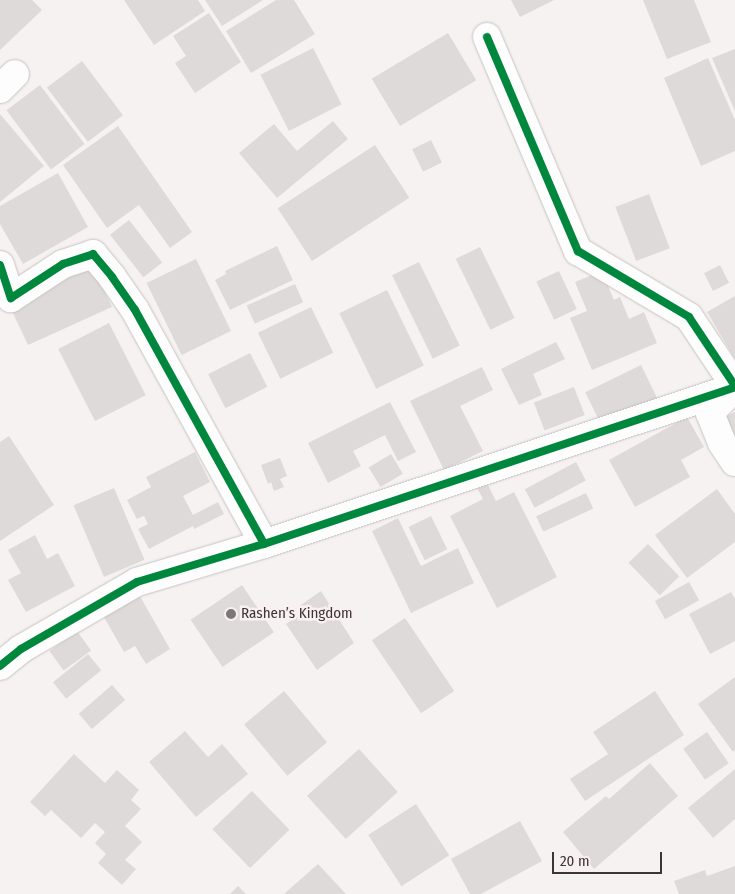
<!DOCTYPE html>
<meta charset="utf-8">
<style>
body{margin:0}
#map{position:relative;width:735px;height:894px;overflow:hidden;background:#f7f2f2;font-family:"Fira Sans Condensed",sans-serif}
div>[style]{position:absolute}
[style*='--x']{left:calc(var(--x)*1px);top:calc(var(--y)*1px);width:calc(var(--w)*1px);rotate:calc(var(--a)*1deg)}
.building>*{inset:0;background:#dedada;transform-origin:0 0}
.roads{filter:drop-shadow(0 0 1px #c7c3c2) drop-shadow(0 0 1px #c7c3c2)}
.street>*{height:28px;margin:-14px;padding:0 14px;transform-origin:14px;border-radius:14px;background:#fefdfd}
.cycleway>*{height:8px;margin:-4px;padding:0 4px;transform-origin:4px;border-radius:4px;background:#00873e}
.dots>*{width:14px;height:14px;translate:-50% -50%;box-sizing:border-box;border:2px solid #faf0ef;border-radius:50%}
span{translate:-50% -50%;white-space:nowrap;text-align:center;line-height:1.15;-webkit-text-stroke:5px #faf0ef;paint-order:stroke}
.poi-label{font-size:15px;color:#3a3636}
.left{translate:0 -50%;text-align:left}
.scale{position:absolute;left:552px;top:852px;width:110px;height:22px;box-sizing:border-box;border:2px solid #3a3636;border-top:0;padding-left:6px;font-size:15px;line-height:18px;white-space:nowrap;color:#3a3636;-webkit-text-stroke:4px #faf0ef;paint-order:stroke}
</style>
<div id="map">
<div class="building">
<div style="clip-path:polygon(0 0,32px 0,42px 10px,0 50px)"></div>
<div style="clip-path:polygon(124px 0,198px 0,205px 11px,154px 45px)"></div>
<div style="clip-path:polygon(205px 0,263px 0,222px 26px)"></div>
<div style="clip-path:polygon(276px 0,294px 0,315px 34px,251px 73px,226px 31px)"></div>
<div style="clip-path:polygon(511px 0,554px 0,520px 17px)"></div>
<div style="clip-path:polygon(643px 0,694px 0,711px 42px,667px 59px)"></div>
<div style="clip-path:polygon(209px 13px,241px 62px,195px 93px,175px 63px,186px 56px,173px 36px)"></div>
<div style="left:448px;top:33px;width:55px;height:89px;rotate:59deg"></div>
<div style="left:313px;top:48px;width:63px;height:59px;rotate:63deg"></div>
<div style="clip-path:polygon(735px 49px,735px 111px,712px 58px)"></div>
<div style="clip-path:polygon(708px 58px,735px 120px,735px 151px,701px 166px,664px 78px)"></div>
<div style="left:82px;top:61px;width:68px;height:44px;rotate:53deg"></div>
<div style="left:40px;top:85px;width:74px;height:42px;rotate:53deg"></div>
<div style="clip-path:polygon(0 114px,44px 166px,0 202px)"></div>
<div style="clip-path:polygon(333px 121px,348px 139px,277px 198px,239px 153px,274px 124px,297px 151px)"></div>
<div style="clip-path:polygon(118px 126px,192px 232px,170px 248px,139px 205px,107px 228px,63px 165px)"></div>
<div style="left:431px;top:140px;width:25px;height:21px;rotate:64deg"></div>
<div style="left:375px;top:145px;width:63px;height:116px;rotate:57deg"></div>
<div style="clip-path:polygon(58px 173px,88px 227px,23px 264px,0 224px,0 206px)"></div>
<div style="left:649px;top:194px;width:58px;height:36px;rotate:69deg"></div>
<div style="left:129px;top:220px;width:54px;height:24px;rotate:52deg"></div>
<div style="clip-path:polygon(277px 246px,293px 280px,230px 310px,215px 280px,226px 274px,225px 271px)"></div>
<div style="left:480px;top:247px;width:79px;height:27px;rotate:64deg"></div>
<div style="left:196px;top:259px;width:80px;height:55px;rotate:64deg"></div>
<div style="left:419px;top:262px;width:93px;height:30px;rotate:64deg"></div>
<div style="left:720px;top:265px;width:20px;height:18px;rotate:63deg"></div>
<div style="clip-path:polygon(93px 266px,112px 307px,28px 345px,12px 311px,23px 299px)"></div>
<div style="left:559px;top:271px;width:42px;height:25px;rotate:65deg"></div>
<div style="clip-path:polygon(602px 271px,614px 300px,620px 297px,629px 319px,644px 312px,657px 343px,592px 370px,570px 318px,587px 311px,575px 282px)"></div>
<div style="left:295px;top:284px;width:20px;height:53px;rotate:66deg"></div>
<div style="left:387px;top:290px;width:84px;height:53px;rotate:64deg"></div>
<div style="clip-path:polygon(735px 296px,735px 359px,707px 312px)"></div>
<div style="left:311px;top:307px;width:51px;height:59px;rotate:64deg"></div>
<div style="left:109px;top:323px;width:81px;height:57px;rotate:63deg"></div>
<div style="clip-path:polygon(556px 342px,565px 359px,533px 374px,542px 395px,519px 405px,501px 369px)"></div>
<div style="left:250px;top:353px;width:38px;height:47px;rotate:63deg"></div>
<div style="left:641px;top:365px;width:39px;height:62px;rotate:64deg"></div>
<div style="clip-path:polygon(482px 367px,493px 390px,460px 406px,483px 451px,444px 470px,410px 401px)"></div>
<div style="left:574px;top:387px;width:30px;height:43px;rotate:69deg"></div>
<div style="clip-path:polygon(390px 402px,416px 452px,398px 461px,385px 435px,353px 451px,361px 466px,328px 483px,308px 443px)"></div>
<div style="clip-path:polygon(735px 412px,735px 447px,721px 419px)"></div>
<div style="clip-path:polygon(687px 417px,704px 447px,681px 460px,690px 477px,635px 507px,609px 460px)"></div>
<div style="clip-path:polygon(9px 436px,54px 505px,0 541px,0 442px)"></div>
<div style="clip-path:polygon(195px 452px,210px 482px,183px 496px,193px 515px,218px 502px,224px 514px,194px 529px,193px 526px,149px 549px,138px 529px,148px 524px,144px 516px,137px 519px,127px 500px,151px 487px,146px 477px)"></div>
<div style="left:391px;top:454px;width:23px;height:26px;rotate:59deg"></div>
<div style="clip-path:polygon(280px 458px,287px 476px,280px 479px,284px 487px,274px 491px,271px 482px,268px 484px,261px 465px)"></div>
<div style="left:576px;top:462px;width:21px;height:58px;rotate:62deg"></div>
<div style="clip-path:polygon(487px 483px,496px 501px,514px 492px,557px 577px,497px 608px,450px 516px,483px 499px,477px 488px)"></div>
<div style="left:114px;top:488px;width:78px;height:44px;rotate:67deg"></div>
<div style="clip-path:polygon(717px 489px,735px 514px,735px 542px,687px 578px,655px 535px)"></div>
<div style="left:586px;top:493px;width:17px;height:55px;rotate:65deg"></div>
<div style="left:431px;top:516px;width:37px;height:25px;rotate:64deg"></div>
<div style="clip-path:polygon(398px 518px,421px 566px,458px 548px,474px 583px,411px 613px,372px 531px)"></div>
<div style="clip-path:polygon(35px 535px,47px 559px,58px 553px,75px 586px,26px 612px,8px 580px,21px 573px,8px 550px)"></div>
<div style="left:648px;top:544px;width:45px;height:27px;rotate:46deg"></div>
<div style="left:689px;top:582px;width:21px;height:39px;rotate:61deg"></div>
<div style="left:242px;top:585px;width:57px;height:62px;rotate:56deg"></div>
<div style="clip-path:polygon(137px 591px,170px 649px,146px 664px,135px 646px,124px 652px,101px 612px)"></div>
<div style="clip-path:polygon(321px 591px,354px 643px,317px 670px,286px 624px,303px 613px,298px 607px)"></div>
<div style="clip-path:polygon(731px 592px,735px 599px,735px 641px,710px 654px,689px 614px)"></div>
<div style="left:405px;top:618px;width:88px;height:40px;rotate:56deg"></div>
<div style="left:77px;top:631px;width:24px;height:34px;rotate:54deg"></div>
<div style="left:88px;top:654px;width:21px;height:45px;rotate:51deg"></div>
<div style="clip-path:polygon(735px 677px,735px 750px,733px 752px,698px 704px)"></div>
<div style="left:112px;top:685px;width:20px;height:44px;rotate:49deg"></div>
<div style="left:284px;top:691px;width:67px;height:52px;rotate:50deg"></div>
<div style="clip-path:polygon(655px 691px,684px 735px,585px 801px,570px 779px,608px 754px,593px 732px)"></div>
<div style="clip-path:polygon(185px 731px,208px 757px,222px 744px,248px 774px,196px 817px,149px 762px)"></div>
<div style="left:707px;top:732px;width:38px;height:29px;rotate:55deg"></div>
<div style="left:359px;top:749px;width:58px;height:70px;rotate:48deg"></div>
<div style="clip-path:polygon(74px 754px,105px 783px,117px 770px,139px 790px,131px 800px,141px 809px,125px 826px,142px 842px,125px 860px,136px 869px,122px 885px,98px 863px,106px 854px,95px 843px,105px 832px,95px 823px,81px 838px,51px 810px,45px 816px,30px 802px)"></div>
<div style="clip-path:polygon(650px 763px,678px 796px,594px 869px,563px 832px,606px 796px,609px 799px)"></div>
<div style="clip-path:polygon(735px 769px,735px 819px,713px 838px,688px 808px)"></div>
<div style="left:252px;top:791px;width:54px;height:55px;rotate:46deg"></div>
<div style="left:416px;top:804px;width:61px;height:57px;rotate:57deg"></div>
<div style="clip-path:polygon(520px 821px,542px 861px,481px 894px,470px 894px,451px 859px)"></div>
<div style="clip-path:polygon(318px 864px,346px 894px,284px 894px)"></div>
<div style="clip-path:polygon(735px 866px,735px 894px,679px 894px,674px 881px,705px 870px,707px 876px)"></div>
<div style="clip-path:polygon(238px 886px,246px 894px,230px 894px)"></div>
</div>
<div class="roads">
<div class="street">
<div style="--x:487;--y:37;--w:233;--a:67"></div>
<div style="--x:578;--y:251;--w:129;--a:30.7"></div>
<div style="--x:689;--y:317;--w:83;--a:56.3"></div>
<div style="--x:0;--y:89;--w:21;--a:-45"></div>
<div style="--x:0;--y:265;--w:35;--a:72"></div>
<div style="--x:11;--y:298;--w:62;--a:-33.2"></div>
<div style="--x:63;--y:264;--w:32;--a:-18"></div>
<div style="--x:93;--y:254;--w:30;--a:50"></div>
<div style="--x:112;--y:277;--w:40;--a:55.1"></div>
<div style="--x:135;--y:310;--w:267;--a:61.1"></div>
<div style="--x:735;--y:387;--w:36;--a:134"></div>
<div style="--x:710;--y:413;--w:32;--a:68"></div>
<div style="--x:722;--y:443;--w:23;--a:56"></div>
<div style="--x:0;--y:666;--w:27;--a:-39"></div>
<div style="--x:21;--y:649;--w:134;--a:-30"></div>
<div style="--x:137;--y:582;--w:133;--a:-16.7"></div>
<div style="--x:264;--y:544;--w:496;--a:-18.4"></div>
</div>
</div>
<div class="cycleway">
<div style="--x:487;--y:37;--w:233;--a:67"></div>
<div style="--x:578;--y:251;--w:129;--a:30.7"></div>
<div style="--x:689;--y:317;--w:83;--a:56.3"></div>
<div style="--x:0;--y:265;--w:35;--a:72"></div>
<div style="--x:11;--y:298;--w:62;--a:-33.2"></div>
<div style="--x:63;--y:264;--w:32;--a:-18"></div>
<div style="--x:93;--y:254;--w:30;--a:50"></div>
<div style="--x:112;--y:277;--w:40;--a:55.1"></div>
<div style="--x:135;--y:310;--w:267;--a:61.1"></div>
<div style="--x:0;--y:666;--w:27;--a:-39"></div>
<div style="--x:21;--y:649;--w:134;--a:-30"></div>
<div style="--x:137;--y:582;--w:133;--a:-16.7"></div>
<div style="--x:264;--y:544;--w:496;--a:-18.4"></div>
</div>
<div class="dots">
<div style="left:231px;top:614px;background:#7c7878"></div>
</div>
<div class="poi-label">
<span class="left" style="left:241px;top:614px">Rashen’s Kingdom</span>
</div>
<div class="scale">20 m</div>
</div>
